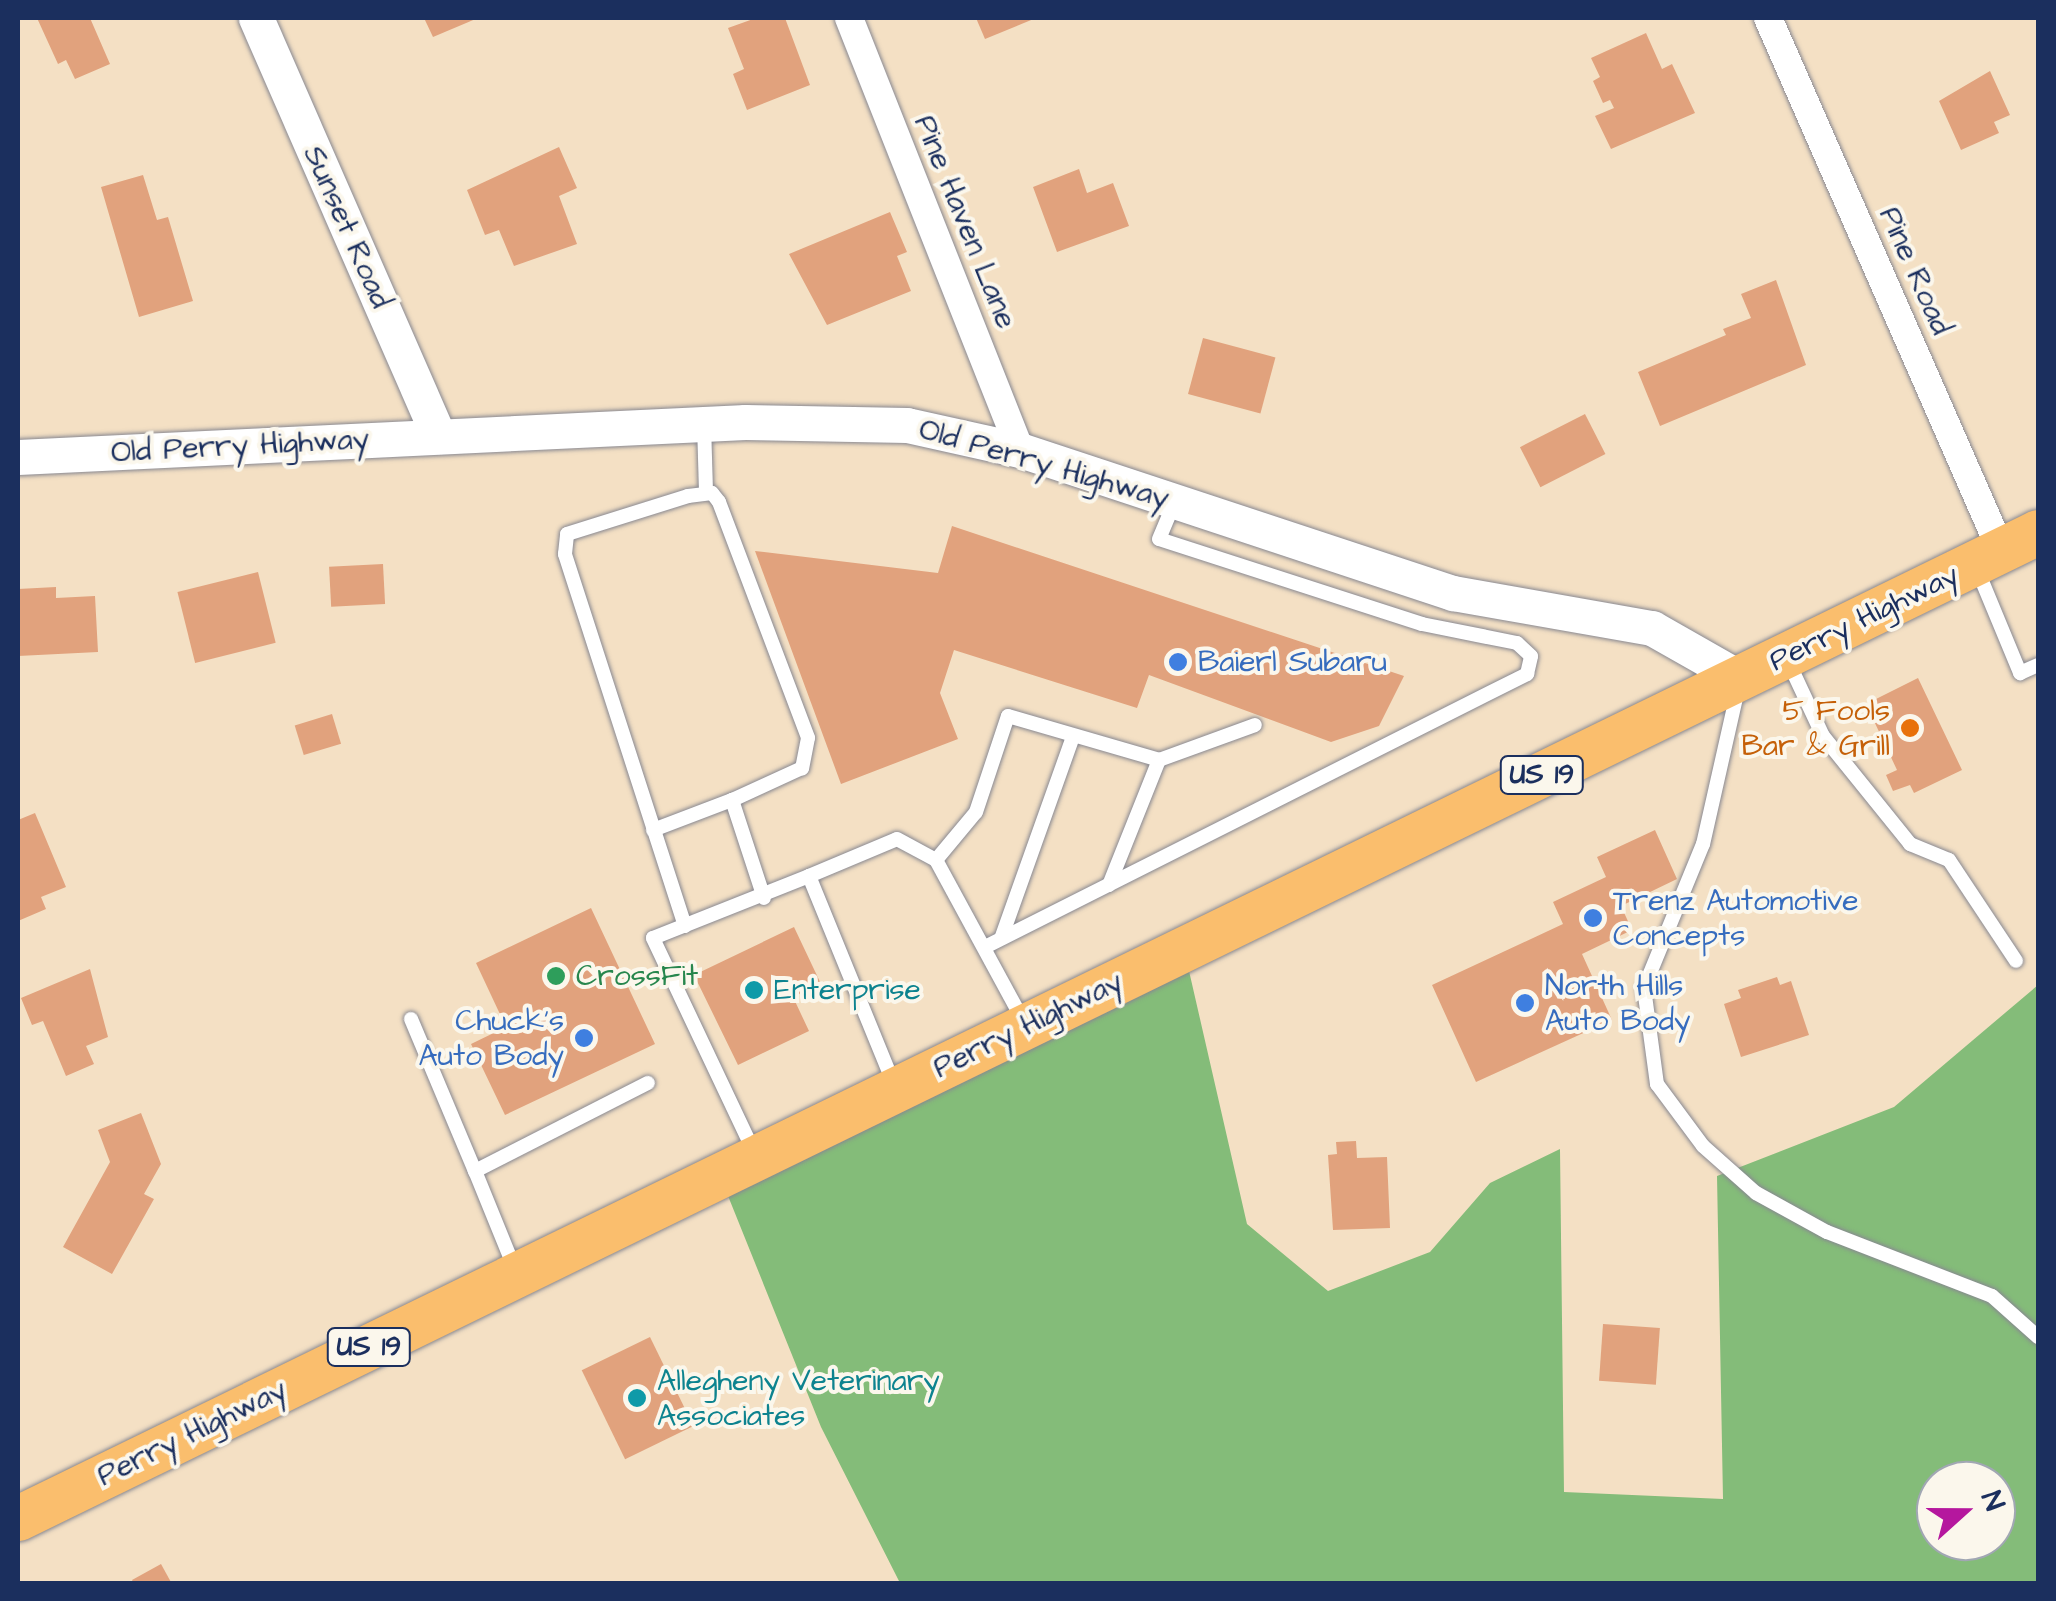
<!DOCTYPE html>
<style>
body{margin:0}
#map{position:relative;width:2056px;height:1601px;overflow:hidden;background:#f4e0c4;font-family:"Architects Daughter",sans-serif}
div>[style]{position:absolute}
[style*='--x']{left:calc(var(--x)*1px);top:calc(var(--y)*1px);width:calc(var(--w)*1px);rotate:calc(var(--a)*1deg)}
.forest>*{inset:0;background:#84bc79}
.building>*{inset:0;background:#e1a27d;transform-origin:0 0}
.roads{filter:drop-shadow(0 0 2px #888891) drop-shadow(0 0 2px #888891)}
.service>*{height:14px;margin:-7px;padding:0 7px;transform-origin:7px;border-radius:7px;background:#fff}
.minor>*{height:28px;margin:-14px;padding:0 14px;transform-origin:14px;border-radius:14px;background:#fff}
.tertiary>*{height:35px;margin:-17.5px;padding:0 17.5px;transform-origin:17.5px;border-radius:17.5px;background:#fff}
.primary>*{height:45px;margin:-22.5px;padding:0 22.5px;transform-origin:22.5px;border-radius:22.5px;background:#fabe6d}
.dots>*{width:28px;height:28px;translate:-50% -50%;box-sizing:border-box;border:5px solid #fbf7ec;border-radius:50%}
span{translate:-50% -50%;white-space:nowrap;text-align:center;line-height:1.15;-webkit-text-stroke:8px #fbf7ec;paint-order:stroke}
.shield-label span{padding:2px 8px;background:#fbf7ec;border:2px solid;border-radius:8px;-webkit-text-stroke-width:0}
.shield-label{font-size:28px;color:#1b2f5e;font-weight:700}
.street-label{font-size:30px;color:#1b2f5e}
.shop-label{font-size:30px;color:#366cbe}
.left{translate:0 -50%;text-align:left}
.right{translate:-100% -50%;text-align:right}
.food-label{font-size:30px;color:#c56008}
.leisure-label{font-size:30px;color:#27864d}
.culture-label{font-size:30px;color:#0d838f}
.frame{position:absolute;inset:0;border:20px solid #1b2f5e;pointer-events:none}
.north{position:absolute;left:1916px;top:1461px;width:100px;height:100px;box-sizing:border-box;background:#fbf7ec;border:2px solid #a1a7b3;border-radius:50%;rotate:69deg;font-size:28px;font-weight:700;line-height:40px;text-align:center;color:#1b2f5e}
.north::after{content:'';display:block;margin:auto;width:35px;height:45px;background:#b5179e;clip-path:polygon(50% 0,100% 100%,50% 72%,0 100%)}
</style>
<div id="map">
<div class="forest">
<div style="clip-path:polygon(evenodd,1184px 949px,1247px 1224px,1328px 1291px,1430px 1252px,1490px 1183px,1560px 1149px,1564px 1492px,1723px 1499px,1717px 1176px,1894px 1107px,2038px 985px,2038px 1583px,900px 1583px,821px 1427px,720px 1176px,1184px 949px,1936px 1481px,1996px 1481px,1996px 1541px,1936px 1541px,1936px 1481px)"></div>
</div>
<div class="building">
<div style="clip-path:polygon(37px 18px,90px 18px,110px 64px,75px 79px,66px 60px,58px 64px)"></div>
<div style="clip-path:polygon(424px 18px,478px 18px,433px 37px)"></div>
<div style="clip-path:polygon(756px 18px,785px 18px,810px 85px,747px 110px,733px 74px,744px 69px,728px 28px)"></div>
<div style="clip-path:polygon(976px 18px,1036px 18px,985px 39px)"></div>
<div style="clip-path:polygon(1646px 33px,1662px 69px,1672px 64px,1695px 113px,1611px 149px,1595px 116px,1614px 108px,1610px 100px,1603px 103px,1593px 81px,1600px 77px,1591px 58px)"></div>
<div style="clip-path:polygon(1990px 71px,2010px 115px,1994px 122px,1999px 133px,1961px 150px,1939px 101px)"></div>
<div style="clip-path:polygon(559px 147px,577px 188px,559px 196px,577px 244px,514px 266px,499px 230px,485px 235px,467px 190px)"></div>
<div style="clip-path:polygon(1079px 169px,1087px 193px,1113px 183px,1129px 226px,1057px 252px,1033px 187px)"></div>
<div style="clip-path:polygon(143px 175px,157px 220px,168px 217px,193px 301px,139px 317px,101px 187px)"></div>
<div style="clip-path:polygon(890px 212px,907px 252px,897px 256px,911px 291px,827px 325px,789px 254px)"></div>
<div style="clip-path:polygon(1776px 280px,1806px 365px,1660px 426px,1638px 372px,1726px 335px,1723px 329px,1751px 318px,1741px 294px)"></div>
<div style="left:1203px;top:338px;width:75px;height:58px;rotate:15deg"></div>
<div style="left:1585px;top:414px;width:45px;height:73px;rotate:63deg"></div>
<div style="clip-path:polygon(952px 526px,1404px 676px,1379px 726px,1331px 742px,1149px 675px,1137px 708px,954px 650px,940px 693px,958px 739px,841px 784px,755px 551px,938px 573px)"></div>
<div style="left:383px;top:564px;width:40px;height:54px;rotate:87deg"></div>
<div style="left:258px;top:572px;width:73px;height:83px;rotate:76deg"></div>
<div style="clip-path:polygon(56px 587px,56px 598px,95px 596px,98px 652px,18px 656px,18px 589px)"></div>
<div style="clip-path:polygon(1918px 678px,1962px 770px,1914px 793px,1910px 785px,1893px 791px,1886px 775px,1897px 770px,1866px 704px)"></div>
<div style="left:332px;top:714px;width:31px;height:39px;rotate:73deg"></div>
<div style="clip-path:polygon(35px 813px,66px 887px,41px 897px,46px 909px,18px 921px,18px 820px)"></div>
<div style="clip-path:polygon(1655px 830px,1677px 879px,1621px 906px,1632px 930px,1582px 954px,1612px 1020px,1476px 1082px,1432px 985px,1563px 924px,1553px 902px,1606px 877px,1597px 857px)"></div>
<div style="clip-path:polygon(591px 908px,655px 1044px,505px 1115px,471px 1044px,506px 1027px,476px 963px)"></div>
<div style="clip-path:polygon(794px 927px,821px 984px,793px 997px,809px 1031px,738px 1065px,694px 975px)"></div>
<div style="clip-path:polygon(90px 969px,108px 1037px,86px 1046px,94px 1064px,66px 1076px,43px 1021px,32px 1025px,21px 998px)"></div>
<div style="clip-path:polygon(1777px 977px,1780px 985px,1791px 981px,1809px 1035px,1741px 1057px,1724px 1004px,1741px 998px,1738px 990px)"></div>
<div style="clip-path:polygon(141px 1113px,161px 1164px,144px 1194px,154px 1199px,112px 1274px,63px 1247px,110px 1162px,98px 1130px)"></div>
<div style="clip-path:polygon(1356px 1141px,1357px 1158px,1387px 1157px,1390px 1228px,1333px 1230px,1328px 1155px,1337px 1154px,1336px 1142px)"></div>
<div style="left:1603px;top:1324px;width:57px;height:57px;rotate:4deg"></div>
<div style="left:650px;top:1337px;width:99px;height:76px;rotate:64deg"></div>
<div style="clip-path:polygon(161px 1564px,172px 1584px,134px 1584px,132px 1580px)"></div>
</div>
<div class="roads">
<div class="service">
<div style="--x:704;--y:424;--w:69;--a:88.3"></div>
<div style="--x:1977;--y:569;--w:113;--a:67.5"></div>
<div style="--x:2020;--y:673;--w:20;--a:-24"></div>
<div style="--x:1788;--y:661;--w:83;--a:65"></div>
<div style="--x:1823;--y:736;--w:139;--a:51.1"></div>
<div style="--x:1910;--y:844;--w:42;--a:22.3"></div>
<div style="--x:1949;--y:860;--w:121;--a:56.4"></div>
<div style="--x:1738;--y:689;--w:159;--a:102.7"></div>
<div style="--x:1703;--y:844;--w:156;--a:112.3"></div>
<div style="--x:1644;--y:988;--w:97;--a:82.3"></div>
<div style="--x:1657;--y:1084;--w:77;--a:53.4"></div>
<div style="--x:1703;--y:1146;--w:71;--a:41.6"></div>
<div style="--x:1756;--y:1193;--w:81;--a:28.8"></div>
<div style="--x:1827;--y:1232;--w:177;--a:21.2"></div>
<div style="--x:1992;--y:1296;--w:62;--a:41.7"></div>
<div style="--x:653;--y:830;--w:85;--a:-20.8"></div>
<div style="--x:936;--y:860;--w:62;--a:-50.2"></div>
<div style="--x:976;--y:812;--w:101;--a:-71.6"></div>
<div style="--x:1008;--y:716;--w:157;--a:16.2"></div>
<div style="--x:1159;--y:760;--w:102;--a:-20"></div>
<div style="--x:809;--y:876;--w:95;--a:-22.8"></div>
<div style="--x:897;--y:839;--w:44;--a:28.3"></div>
<div style="--x:936;--y:860;--w:184;--a:61.5"></div>
<div style="--x:1109;--y:885;--w:135;--a:-68.2"></div>
<div style="--x:685;--y:926;--w:391;--a:-107.9"></div>
<div style="--x:565;--y:554;--w:20;--a:-84"></div>
<div style="--x:567;--y:534;--w:127;--a:-17.4"></div>
<div style="--x:688;--y:496;--w:24;--a:-7"></div>
<div style="--x:712;--y:493;--w:11;--a:52"></div>
<div style="--x:719;--y:502;--w:252;--a:69.3"></div>
<div style="--x:808;--y:738;--w:31;--a:101"></div>
<div style="--x:802;--y:768;--w:77;--a:155.4"></div>
<div style="--x:732;--y:800;--w:103;--a:71.9"></div>
<div style="--x:1002;--y:936;--w:211;--a:-70.4"></div>
<div style="--x:987;--y:946;--w:605;--a:-26.73"></div>
<div style="--x:1527;--y:674;--w:18;--a:-77"></div>
<div style="--x:1531;--y:656;--w:19;--a:-137"></div>
<div style="--x:1517;--y:643;--w:97;--a:-168.7"></div>
<div style="--x:1422;--y:624;--w:276;--a:-162.1"></div>
<div style="--x:1159;--y:539;--w:41;--a:-67.2"></div>
<div style="--x:411;--y:1019;--w:165;--a:67.2"></div>
<div style="--x:755;--y:1154;--w:239;--a:-115.3"></div>
<div style="--x:653;--y:938;--w:168;--a:-21.7"></div>
<div style="--x:809;--y:876;--w:225;--a:67.8"></div>
<div style="--x:514;--y:1267;--w:104;--a:-112.1"></div>
<div style="--x:475;--y:1171;--w:194;--a:-27"></div>
</div>
<div class="minor">
<div style="--x:849;--y:18;--w:465;--a:68.4"></div>
<div style="--x:1768;--y:18;--w:581;--a:66.35"></div>
</div>
<div class="tertiary">
<div style="--x:256;--y:18;--w:456;--a:66.4"></div>
<div style="--x:18;--y:457;--w:728;--a:-2.76"></div>
<div style="--x:745;--y:422;--w:162;--a:1.1"></div>
<div style="--x:907;--y:425;--w:116;--a:12.5"></div>
<div style="--x:1020;--y:450;--w:456;--a:18.3"></div>
<div style="--x:1453;--y:593;--w:202;--a:10"></div>
<div style="--x:1652;--y:628;--w:101;--a:29.6"></div>
</div>
<div class="primary">
<div style="--x:18;--y:1518;--w:2248;--a:-26.02"></div>
</div>
</div>
<div class="dots">
<div style="left:1178px;top:662px;background:#3f7fe0"></div>
<div style="left:1910px;top:728px;background:#e8710a"></div>
<div style="left:1593px;top:918px;background:#3f7fe0"></div>
<div style="left:556px;top:976px;background:#2e9e5b"></div>
<div style="left:754px;top:990px;background:#0f9aa8"></div>
<div style="left:1525px;top:1003px;background:#3f7fe0"></div>
<div style="left:584px;top:1038px;background:#3f7fe0"></div>
<div style="left:637px;top:1398px;background:#0f9aa8"></div>
</div>
<div class="shield-label">
<span style="left:1542px;top:775px">US 19</span>
<span style="left:369px;top:1347px">US 19</span>
</div>
<div class="street-label">
<span style="left:965px;top:222px;rotate:68deg">Pine Haven Lane</span>
<span style="left:347px;top:227px;rotate:66deg">Sunset Road</span>
<span style="left:1915px;top:271px;rotate:66deg">Pine Road</span>
<span style="left:240px;top:446px;rotate:-3deg">Old Perry Highway</span>
<span style="left:1044px;top:464px;rotate:16deg">Old Perry Highway</span>
<span style="left:1864px;top:618px;rotate:-26deg">Perry Highway</span>
<span style="left:1028px;top:1025px;rotate:-26deg">Perry Highway</span>
<span style="left:192px;top:1433px;rotate:-26deg">Perry Highway</span>
</div>
<div class="shop-label">
<span class="left" style="left:1198px;top:662px">Baierl Subaru</span>
<span class="left" style="left:1613px;top:918px">Trenz Automotive<br>Concepts</span>
<span class="left" style="left:1545px;top:1003px">North Hills<br>Auto Body</span>
<span class="right" style="left:564px;top:1038px">Chuck's<br>Auto Body</span>
</div>
<div class="food-label">
<span class="right" style="left:1890px;top:728px">5 Fools<br>Bar &amp; Grill</span>
</div>
<div class="leisure-label">
<span class="left" style="left:576px;top:976px">CrossFit</span>
</div>
<div class="culture-label">
<span class="left" style="left:774px;top:990px">Enterprise</span>
<span class="left" style="left:657px;top:1398px">Allegheny Veterinary<br>Associates</span>
</div>
<div class="frame"></div>
<div class="north">N</div>
</div>
